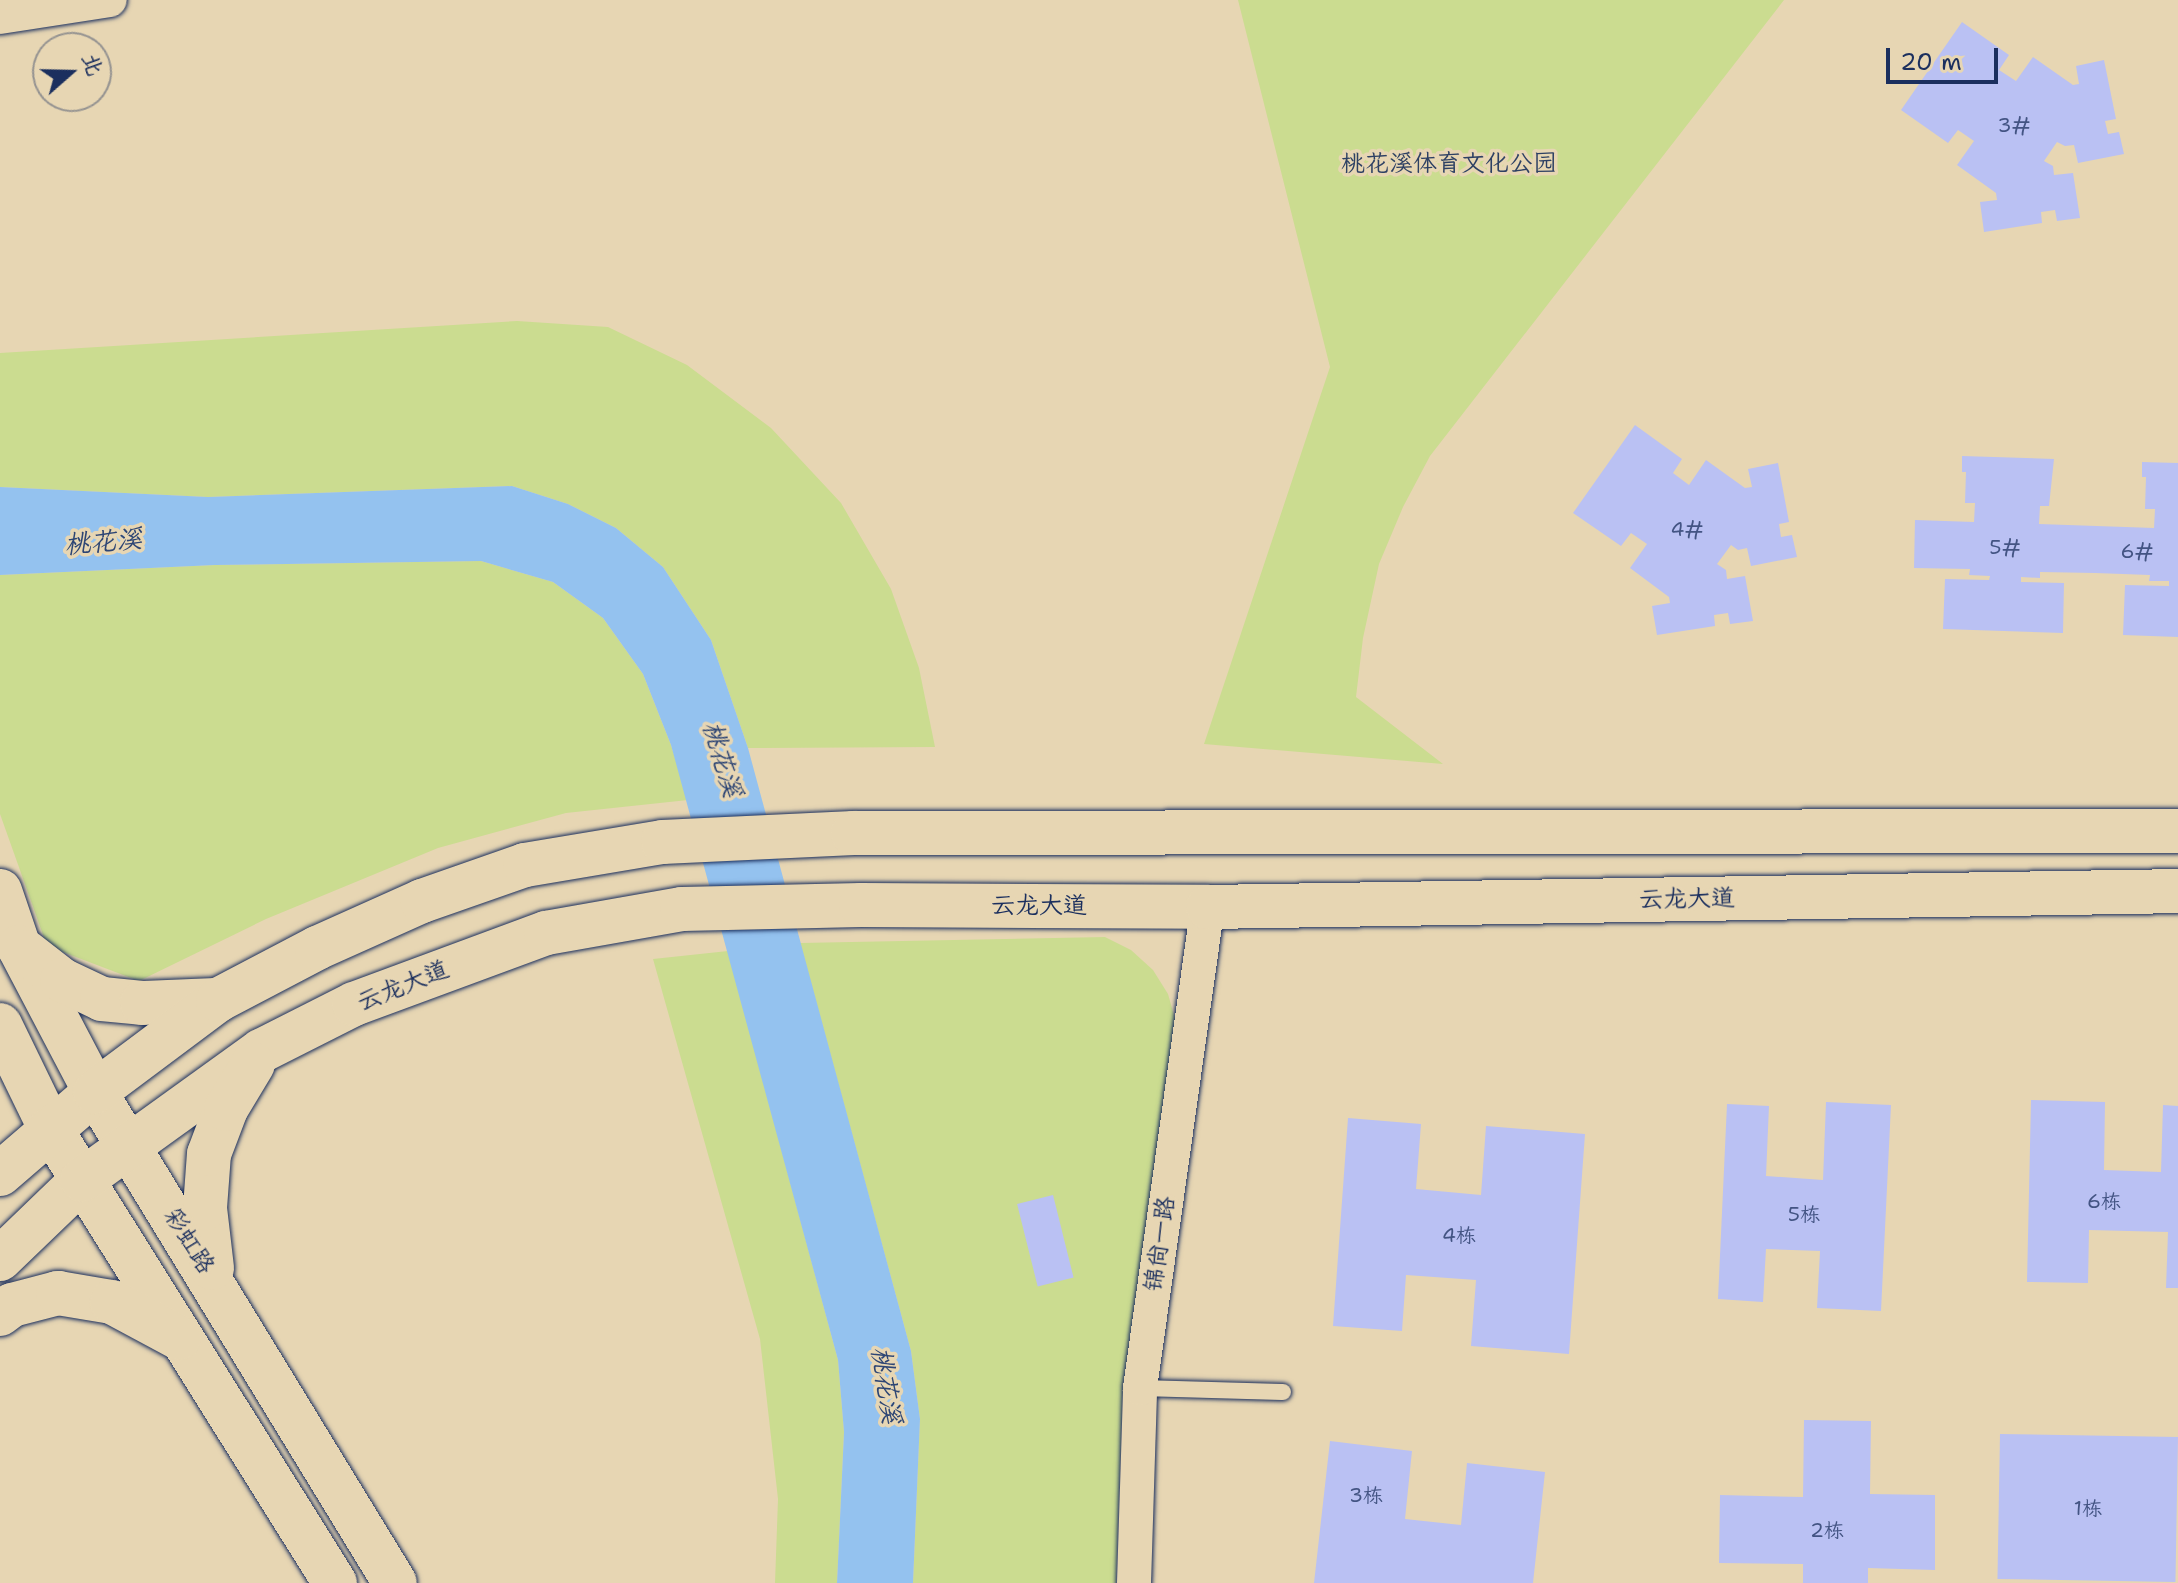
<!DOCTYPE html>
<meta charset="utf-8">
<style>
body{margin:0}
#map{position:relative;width:2178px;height:1583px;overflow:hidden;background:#e7d6b3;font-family:"Shantell Sans","LXGW WenKai TC",sans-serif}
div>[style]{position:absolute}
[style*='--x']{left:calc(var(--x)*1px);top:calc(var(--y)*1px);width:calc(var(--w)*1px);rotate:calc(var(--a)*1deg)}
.green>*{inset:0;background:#cbdc90}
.water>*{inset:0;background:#94c2ef}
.building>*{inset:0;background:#bac1f3;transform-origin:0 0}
.roads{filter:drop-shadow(0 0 2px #1b2f5e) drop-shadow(0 0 2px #1b2f5e)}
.service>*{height:16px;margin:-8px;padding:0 8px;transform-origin:8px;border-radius:8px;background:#e7d6b3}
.minor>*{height:34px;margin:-17px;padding:0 17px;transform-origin:17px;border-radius:17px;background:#e7d6b3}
.secondary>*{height:44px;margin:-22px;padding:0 22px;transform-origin:22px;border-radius:22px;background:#e7d6b3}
span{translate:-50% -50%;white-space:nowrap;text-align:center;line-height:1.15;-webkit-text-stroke:7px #e7d6b3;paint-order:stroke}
.number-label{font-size:20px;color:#435483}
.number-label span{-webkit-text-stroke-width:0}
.park-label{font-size:24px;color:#2d4063}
.street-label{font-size:24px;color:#1b2f5e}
.water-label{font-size:26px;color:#2d4574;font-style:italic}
.north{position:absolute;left:32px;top:32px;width:80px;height:80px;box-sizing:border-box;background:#e7d6b3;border:2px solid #959391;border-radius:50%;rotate:70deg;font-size:22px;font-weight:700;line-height:32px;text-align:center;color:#1b2f5e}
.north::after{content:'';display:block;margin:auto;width:28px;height:36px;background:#1b2f5e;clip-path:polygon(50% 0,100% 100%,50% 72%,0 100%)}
.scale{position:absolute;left:1886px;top:48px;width:112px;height:36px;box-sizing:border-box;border:4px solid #1b2f5e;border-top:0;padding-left:10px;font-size:24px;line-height:28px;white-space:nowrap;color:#1b2f5e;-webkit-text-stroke:6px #e7d6b3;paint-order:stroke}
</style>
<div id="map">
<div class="green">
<div style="clip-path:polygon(1238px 0,1784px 0,1430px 456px,1403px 507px,1379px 564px,1363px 638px,1356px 697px,1443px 764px,1204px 744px,1330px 367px)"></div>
<div style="clip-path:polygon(517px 321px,608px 327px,687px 365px,771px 428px,841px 503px,891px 589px,919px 668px,935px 747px,748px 748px,711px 640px,663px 567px,616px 528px,568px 504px,512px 486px,208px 497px,0 487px,0 353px)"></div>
<div style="clip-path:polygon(481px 561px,553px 582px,603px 618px,643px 674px,671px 745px,688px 800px,566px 813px,438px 848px,266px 919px,139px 981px,47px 946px,0 814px,0 575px,215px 565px)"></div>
<div style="clip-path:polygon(1105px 937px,1131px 950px,1153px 970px,1168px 994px,1175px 1019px,1123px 1386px,1116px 1583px,913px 1583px,920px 1419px,911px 1351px,800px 943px)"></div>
<div style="clip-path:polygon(728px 951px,838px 1360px,844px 1432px,837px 1583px,775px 1583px,778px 1499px,760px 1339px,653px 959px)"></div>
</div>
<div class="water">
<div style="clip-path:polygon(512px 486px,568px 504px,616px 528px,663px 567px,711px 640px,748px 748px,911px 1351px,920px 1419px,913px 1583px,837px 1583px,844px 1432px,838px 1360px,671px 745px,643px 674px,603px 618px,553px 582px,481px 561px,215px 565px,0 575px,0 487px,208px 497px)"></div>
</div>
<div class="building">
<div style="clip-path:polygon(1962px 22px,2009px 55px,1999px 70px,2016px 81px,2033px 57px,2073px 85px,2079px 84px,2076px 66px,2104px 60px,2116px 119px,2105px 121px,2108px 134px,2119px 132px,2124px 154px,2078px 163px,2074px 145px,2065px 146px,2057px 142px,2044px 161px,2053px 166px,2054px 175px,2073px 173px,2080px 218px,2057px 221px,2055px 210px,2041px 212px,2042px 223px,1984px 232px,1980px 202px,1997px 200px,1996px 193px,1957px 165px,1974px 141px,1958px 130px,1948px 143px,1901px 110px)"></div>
<div style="clip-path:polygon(1635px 425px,1682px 459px,1673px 473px,1689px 485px,1706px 460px,1745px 488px,1752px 487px,1748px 469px,1778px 463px,1789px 522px,1779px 524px,1781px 537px,1792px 535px,1797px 557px,1751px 566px,1747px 548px,1738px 550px,1731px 545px,1717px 564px,1726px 570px,1727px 579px,1745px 576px,1753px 621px,1730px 624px,1728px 613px,1714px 615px,1715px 626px,1657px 635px,1652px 606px,1670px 603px,1669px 597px,1630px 568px,1647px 544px,1631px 533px,1621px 546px,1573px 513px)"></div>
<div style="clip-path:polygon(1962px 456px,2054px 459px,2049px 506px,2040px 506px,2039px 524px,2154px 528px,2155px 509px,2145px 509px,2146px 477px,2142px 477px,2142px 462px,2178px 463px,2178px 637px,2123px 635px,2125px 585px,2169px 586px,2169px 581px,2149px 581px,2150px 575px,2095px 573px,2040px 572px,2040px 578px,2021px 577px,2021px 582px,2064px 583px,2063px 633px,1943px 629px,1945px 579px,1989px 580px,1990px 576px,1969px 575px,1970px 569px,1914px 568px,1915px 520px,1974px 522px,1975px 503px,1965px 503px,1966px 472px,1962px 472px)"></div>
<div style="clip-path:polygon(2031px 1100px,2105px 1102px,2104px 1170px,2161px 1172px,2163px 1105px,2178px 1106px,2178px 1288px,2166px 1288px,2168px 1232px,2089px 1230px,2088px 1283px,2027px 1282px)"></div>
<div style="clip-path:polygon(1826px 1102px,1891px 1105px,1881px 1311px,1817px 1308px,1820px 1251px,1766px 1249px,1763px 1302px,1718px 1299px,1727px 1104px,1769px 1106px,1766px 1176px,1823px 1180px)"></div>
<div style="clip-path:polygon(1348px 1118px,1421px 1124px,1416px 1189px,1481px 1195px,1486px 1126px,1585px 1134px,1569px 1354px,1471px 1346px,1476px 1280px,1406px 1275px,1402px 1331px,1333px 1326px)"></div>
<div style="left:1053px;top:1195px;width:85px;height:37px;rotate:76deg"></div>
<div style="clip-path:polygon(1804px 1420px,1871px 1421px,1870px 1494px,1935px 1495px,1935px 1570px,1868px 1568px,1868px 1583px,1803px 1583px,1803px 1564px,1719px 1563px,1720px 1495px,1803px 1497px)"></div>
<div style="left:2000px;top:1434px;width:178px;height:145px;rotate:1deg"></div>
<div style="clip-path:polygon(1330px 1441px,1412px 1451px,1405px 1519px,1461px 1525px,1467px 1463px,1545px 1472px,1533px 1583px,1314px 1583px)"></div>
</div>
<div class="roads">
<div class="service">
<div style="--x:1140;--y:1388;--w:143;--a:1.6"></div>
</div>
<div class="minor">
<div style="--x:0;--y:17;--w:111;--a:-8.8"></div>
<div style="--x:1134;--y:1583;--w:195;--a:-88.2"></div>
<div style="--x:1140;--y:1388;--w:486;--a:-82"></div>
</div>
<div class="secondary">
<div style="--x:0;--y:891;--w:59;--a:71.3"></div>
<div style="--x:19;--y:947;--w:164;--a:62.3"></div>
<div style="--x:95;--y:1092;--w:575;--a:58.58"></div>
<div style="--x:26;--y:952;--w:46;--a:37.9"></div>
<div style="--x:62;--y:980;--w:44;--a:25.4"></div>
<div style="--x:102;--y:999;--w:40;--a:5.7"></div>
<div style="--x:142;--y:1003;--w:76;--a:-2.3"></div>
<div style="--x:0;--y:1025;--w:114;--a:64.1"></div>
<div style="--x:50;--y:1128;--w:537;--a:57.94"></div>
<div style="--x:0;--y:1174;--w:125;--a:-40.8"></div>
<div style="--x:95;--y:1092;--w:154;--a:-36.8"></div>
<div style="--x:218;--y:1000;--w:112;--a:-27.7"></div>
<div style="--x:317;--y:948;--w:115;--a:-24.1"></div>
<div style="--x:422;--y:901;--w:109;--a:-19.3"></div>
<div style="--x:525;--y:865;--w:140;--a:-9.5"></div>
<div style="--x:663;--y:842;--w:190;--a:-2.7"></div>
<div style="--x:853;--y:833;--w:1325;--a:-0.09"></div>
<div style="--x:0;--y:1259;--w:114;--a:-43.9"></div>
<div style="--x:82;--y:1180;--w:221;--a:-35.8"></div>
<div style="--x:261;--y:1051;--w:104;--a:-26.8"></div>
<div style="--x:354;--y:1004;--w:205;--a:-20.3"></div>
<div style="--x:546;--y:933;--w:138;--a:-10"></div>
<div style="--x:682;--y:909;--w:179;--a:-1.3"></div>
<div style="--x:861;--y:905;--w:347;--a:0.3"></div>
<div style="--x:1208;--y:907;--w:970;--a:-0.94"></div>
<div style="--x:212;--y:1268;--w:60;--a:-96.7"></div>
<div style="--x:205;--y:1208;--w:54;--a:-85.8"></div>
<div style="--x:209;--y:1154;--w:48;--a:-69.3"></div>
<div style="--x:226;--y:1109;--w:52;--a:-59"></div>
<div style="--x:0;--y:1314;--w:15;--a:-37"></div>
<div style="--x:12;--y:1305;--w:48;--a:-14.6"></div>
<div style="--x:58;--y:1293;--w:55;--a:9.5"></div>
<div style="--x:112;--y:1302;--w:76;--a:28.2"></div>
</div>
</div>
<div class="number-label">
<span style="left:2014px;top:125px">3#</span>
<span style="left:1687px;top:529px">4#</span>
<span style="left:2005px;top:547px">5#</span>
<span style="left:2137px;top:551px">6#</span>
<span style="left:2104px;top:1201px">6栋</span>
<span style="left:1804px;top:1214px">5栋</span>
<span style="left:1459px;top:1235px">4栋</span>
<span style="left:1366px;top:1495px">3栋</span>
<span style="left:2088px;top:1508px">1栋</span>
<span style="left:1827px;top:1530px">2栋</span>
</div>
<div class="park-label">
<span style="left:1449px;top:164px">桃花溪体育文化公园</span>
</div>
<div class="street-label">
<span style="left:1687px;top:899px;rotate:-1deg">云龙大道</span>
<span style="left:1039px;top:906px">云龙大道</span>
<span style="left:403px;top:986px;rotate:-22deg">云龙大道</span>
<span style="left:189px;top:1241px;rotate:58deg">彩虹路</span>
<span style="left:1160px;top:1244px;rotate:-82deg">锦尚一路</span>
</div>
<div class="water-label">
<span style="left:103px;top:541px;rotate:-5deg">桃花溪</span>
<span style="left:723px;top:759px;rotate:73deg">桃花溪</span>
<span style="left:887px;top:1385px;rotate:81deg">桃花溪</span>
</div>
<div class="north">北</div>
<div class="scale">20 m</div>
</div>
